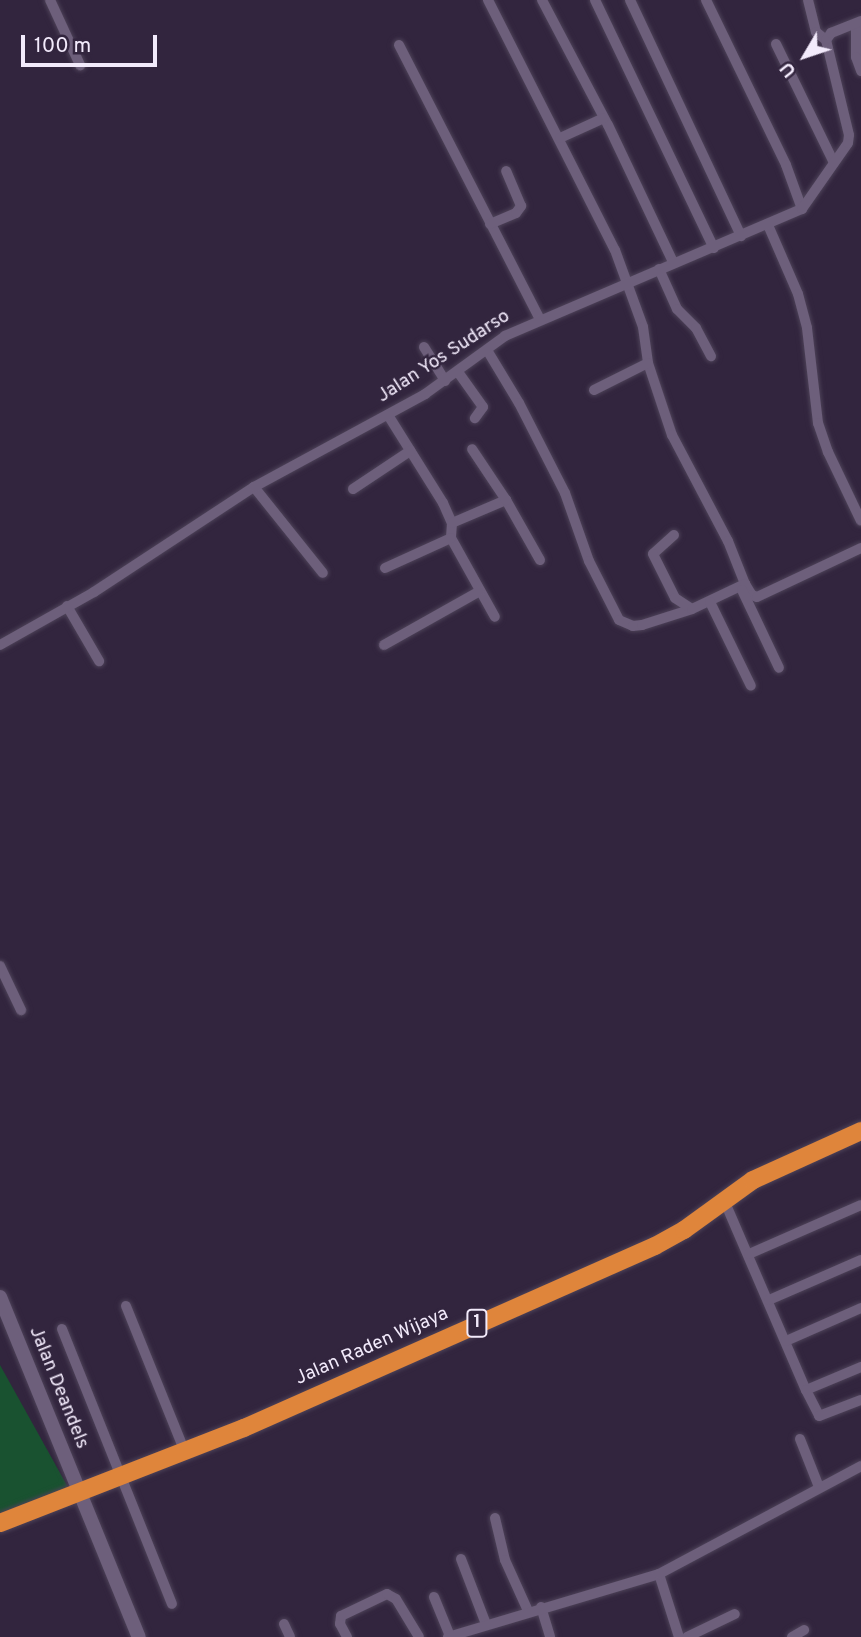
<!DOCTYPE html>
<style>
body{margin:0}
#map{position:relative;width:861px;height:1637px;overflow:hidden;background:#32253e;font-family:Overpass,sans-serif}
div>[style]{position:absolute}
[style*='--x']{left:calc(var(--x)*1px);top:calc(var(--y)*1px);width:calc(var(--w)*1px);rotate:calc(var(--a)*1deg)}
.green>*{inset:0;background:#195230}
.roads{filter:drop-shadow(0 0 2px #4d4258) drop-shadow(0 0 2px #4d4258)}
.street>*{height:10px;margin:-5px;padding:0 5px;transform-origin:5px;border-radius:5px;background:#6d5f7b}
.secondary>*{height:14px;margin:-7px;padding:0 7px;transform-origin:7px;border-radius:7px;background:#6d5f7b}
.highway>*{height:18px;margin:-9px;padding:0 9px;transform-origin:9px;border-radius:9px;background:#df853b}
span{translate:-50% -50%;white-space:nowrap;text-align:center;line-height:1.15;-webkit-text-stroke:5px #32253e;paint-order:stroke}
.shield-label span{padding:2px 5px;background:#32253e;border:2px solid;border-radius:5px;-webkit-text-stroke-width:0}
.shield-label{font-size:18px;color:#f2eafb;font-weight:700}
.street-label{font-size:19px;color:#f2eafb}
.north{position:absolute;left:770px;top:21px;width:70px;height:70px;-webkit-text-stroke:5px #32253e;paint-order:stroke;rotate:231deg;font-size:19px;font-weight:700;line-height:28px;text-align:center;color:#f2eafb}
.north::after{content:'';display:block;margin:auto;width:24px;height:32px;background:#f2eafb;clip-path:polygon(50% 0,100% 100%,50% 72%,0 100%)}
.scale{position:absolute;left:21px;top:35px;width:136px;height:32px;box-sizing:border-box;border:4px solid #f2eafb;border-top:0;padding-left:9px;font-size:21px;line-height:24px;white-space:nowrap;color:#f2eafb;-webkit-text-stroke:5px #32253e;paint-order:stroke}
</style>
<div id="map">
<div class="green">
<div style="clip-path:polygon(0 1365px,69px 1489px,0 1513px)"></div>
</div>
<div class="roads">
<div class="street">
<div style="--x:50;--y:0;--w:72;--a:65.2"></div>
<div style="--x:488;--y:0;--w:280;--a:63.1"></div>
<div style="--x:615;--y:250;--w:82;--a:70"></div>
<div style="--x:643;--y:327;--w:36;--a:82"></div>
<div style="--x:648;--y:363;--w:76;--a:71.6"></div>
<div style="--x:672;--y:435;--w:120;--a:62.2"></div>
<div style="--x:728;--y:541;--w:46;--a:68.4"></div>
<div style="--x:542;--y:0;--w:141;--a:62.2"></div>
<div style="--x:608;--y:125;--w:152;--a:64.6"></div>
<div style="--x:595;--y:0;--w:275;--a:64.4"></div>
<div style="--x:630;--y:0;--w:261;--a:64.8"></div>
<div style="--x:706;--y:0;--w:183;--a:64.1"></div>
<div style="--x:786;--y:165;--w:47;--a:70"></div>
<div style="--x:808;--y:0;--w:33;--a:76"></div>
<div style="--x:816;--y:32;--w:13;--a:39"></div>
<div style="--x:856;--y:24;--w:33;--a:90"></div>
<div style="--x:856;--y:57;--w:15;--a:70"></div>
<div style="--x:776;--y:44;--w:132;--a:64"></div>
<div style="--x:399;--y:45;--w:308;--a:62.8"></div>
<div style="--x:560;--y:138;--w:48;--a:-24.4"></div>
<div style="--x:490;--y:224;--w:28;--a:-23"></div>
<div style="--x:516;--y:213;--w:9;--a:-54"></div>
<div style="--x:521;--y:206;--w:38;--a:-113"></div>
<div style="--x:768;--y:225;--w:75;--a:66.5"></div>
<div style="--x:798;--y:294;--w:35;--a:75"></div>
<div style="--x:807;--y:328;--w:96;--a:83.4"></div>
<div style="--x:818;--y:423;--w:31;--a:71"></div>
<div style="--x:828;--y:452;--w:76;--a:64.4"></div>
<div style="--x:659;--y:269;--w:44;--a:65.8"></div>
<div style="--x:677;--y:309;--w:27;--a:45"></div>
<div style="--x:696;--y:328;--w:32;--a:62"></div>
<div style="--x:424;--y:347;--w:40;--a:58"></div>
<div style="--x:487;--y:350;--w:62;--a:58.9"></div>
<div style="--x:519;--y:403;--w:101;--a:62.9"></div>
<div style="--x:565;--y:493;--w:72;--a:70.6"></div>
<div style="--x:589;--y:561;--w:66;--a:63"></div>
<div style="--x:619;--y:620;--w:15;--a:23"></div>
<div style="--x:633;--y:626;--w:9;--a:-6"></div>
<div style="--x:642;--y:625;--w:52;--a:-17.7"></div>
<div style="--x:458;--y:372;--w:43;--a:54.5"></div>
<div style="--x:483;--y:407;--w:14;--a:126"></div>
<div style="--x:594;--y:390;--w:60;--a:-26.6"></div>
<div style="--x:388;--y:415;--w:104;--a:58"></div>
<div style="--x:443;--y:503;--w:22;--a:66"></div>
<div style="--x:452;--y:523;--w:15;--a:94"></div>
<div style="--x:451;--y:538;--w:90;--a:60.9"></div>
<div style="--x:254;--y:487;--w:110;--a:51.3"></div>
<div style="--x:353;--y:489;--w:69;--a:-33.7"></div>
<div style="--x:506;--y:500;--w:69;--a:60.5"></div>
<div style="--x:452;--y:523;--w:59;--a:-23.1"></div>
<div style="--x:506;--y:500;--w:61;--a:-123.7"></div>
<div style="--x:674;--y:535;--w:28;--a:138"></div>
<div style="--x:653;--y:554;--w:49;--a:63.4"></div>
<div style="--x:675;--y:598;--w:20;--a:33"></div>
<div style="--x:692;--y:609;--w:59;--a:-25.3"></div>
<div style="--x:745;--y:584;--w:13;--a:58"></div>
<div style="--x:752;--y:595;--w:5;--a:22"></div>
<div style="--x:757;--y:597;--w:115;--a:-25.2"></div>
<div style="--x:385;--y:568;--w:72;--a:-24.4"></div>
<div style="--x:742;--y:590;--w:86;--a:64.6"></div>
<div style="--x:710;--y:602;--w:93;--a:64"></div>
<div style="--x:67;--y:606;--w:64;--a:59.8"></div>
<div style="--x:0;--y:645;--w:108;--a:-29.4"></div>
<div style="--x:94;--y:592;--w:191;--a:-33.3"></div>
<div style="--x:254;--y:487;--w:195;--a:-28.5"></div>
<div style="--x:425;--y:394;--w:99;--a:-35.9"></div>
<div style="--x:505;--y:336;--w:323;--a:-23.2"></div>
<div style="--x:802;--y:209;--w:80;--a:-55.1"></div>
<div style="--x:848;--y:143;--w:8;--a:-83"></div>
<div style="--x:849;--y:135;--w:98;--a:-103.6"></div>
<div style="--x:826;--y:40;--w:9;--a:-54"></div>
<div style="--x:831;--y:33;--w:32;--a:-22"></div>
<div style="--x:384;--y:645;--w:110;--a:-29.4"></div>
<div style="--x:0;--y:966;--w:49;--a:64.5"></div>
<div style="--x:724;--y:1200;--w:207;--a:66.7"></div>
<div style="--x:806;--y:1390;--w:60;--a:-22.7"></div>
<div style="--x:749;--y:1254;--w:122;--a:-23.6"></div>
<div style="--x:769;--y:1300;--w:100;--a:-23.5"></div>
<div style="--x:126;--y:1306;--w:157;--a:68"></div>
<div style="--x:62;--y:1329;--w:296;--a:68.2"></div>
<div style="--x:786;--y:1341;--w:82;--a:-23.7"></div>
<div style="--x:806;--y:1390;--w:29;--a:63"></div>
<div style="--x:819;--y:1416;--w:45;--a:-20.9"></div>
<div style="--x:800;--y:1439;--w:52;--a:68.4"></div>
<div style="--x:495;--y:1518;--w:43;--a:76.6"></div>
<div style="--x:505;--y:1560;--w:56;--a:65.7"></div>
<div style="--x:461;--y:1559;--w:70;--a:69"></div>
<div style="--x:659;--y:1574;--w:66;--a:72.4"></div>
<div style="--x:434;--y:1597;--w:42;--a:67.7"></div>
<div style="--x:541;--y:1607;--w:31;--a:73"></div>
<div style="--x:284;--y:1624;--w:14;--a:65"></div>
<div style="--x:347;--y:1637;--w:15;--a:-118"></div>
<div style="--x:340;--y:1624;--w:8;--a:-83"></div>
<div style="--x:341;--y:1616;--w:51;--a:-25.6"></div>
<div style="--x:387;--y:1594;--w:10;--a:29"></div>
<div style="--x:396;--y:1599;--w:44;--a:58.8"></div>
<div style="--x:448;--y:1637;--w:220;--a:-16.6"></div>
<div style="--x:659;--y:1574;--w:229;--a:-28.1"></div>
<div style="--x:687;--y:1637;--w:53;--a:-25.6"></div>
<div style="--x:792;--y:1637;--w:14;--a:-30"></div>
</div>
<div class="secondary">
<div style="--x:0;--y:1297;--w:367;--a:67.8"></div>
</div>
<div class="highway">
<div style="--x:0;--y:1523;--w:262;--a:-21.3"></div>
<div style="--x:244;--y:1428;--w:449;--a:-23.9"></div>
<div style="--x:655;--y:1246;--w:33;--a:-29"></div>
<div style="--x:684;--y:1230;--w:85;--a:-35.9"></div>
<div style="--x:753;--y:1180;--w:119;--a:-24.4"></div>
</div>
</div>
<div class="shield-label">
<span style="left:477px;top:1323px">1</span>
</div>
<div class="street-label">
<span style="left:444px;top:357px;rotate:-33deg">Jalan Yos Sudarso</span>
<span style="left:372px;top:1347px;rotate:-24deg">Jalan Raden Wijaya</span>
<span style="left:58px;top:1388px;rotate:68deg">Jalan Deandels</span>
</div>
<div class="north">U</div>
<div class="scale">100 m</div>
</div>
